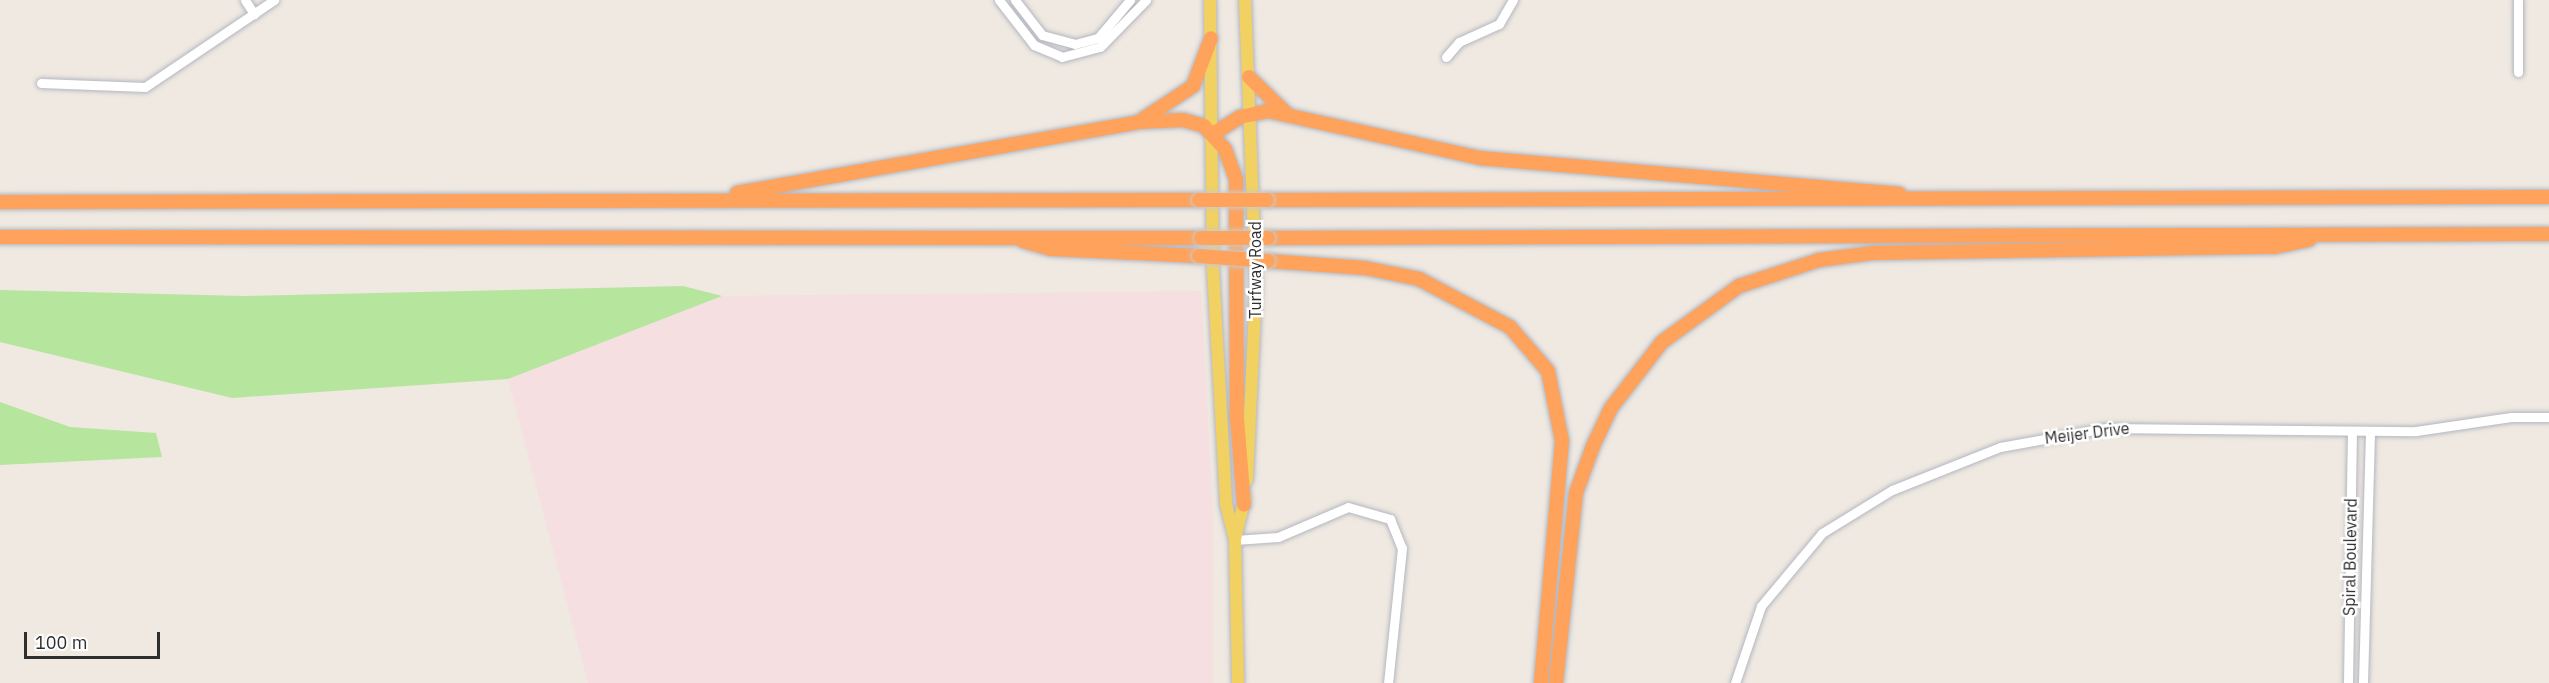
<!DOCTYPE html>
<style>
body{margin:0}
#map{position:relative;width:2549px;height:683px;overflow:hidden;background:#efe9e1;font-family:"IBM Plex Sans",sans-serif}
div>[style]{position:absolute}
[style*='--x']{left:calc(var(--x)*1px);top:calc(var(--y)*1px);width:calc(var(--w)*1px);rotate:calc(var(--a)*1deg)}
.medical>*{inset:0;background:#f5dfe0}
.green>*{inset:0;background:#b6e59e}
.roads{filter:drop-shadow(0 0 2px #b4b7c1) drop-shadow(0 0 2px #b4b7c1)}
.minor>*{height:9px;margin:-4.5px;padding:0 4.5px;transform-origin:4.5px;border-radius:4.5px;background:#fff}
.major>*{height:12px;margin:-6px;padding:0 6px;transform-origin:6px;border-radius:6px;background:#f2d163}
.highway>*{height:14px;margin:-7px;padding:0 7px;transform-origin:7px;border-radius:7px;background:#ffa35c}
.bridges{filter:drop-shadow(0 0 2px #c9c9c9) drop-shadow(0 0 2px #c9c9c9)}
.highway-bridge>*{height:14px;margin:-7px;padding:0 7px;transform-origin:7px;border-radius:7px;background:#ffa35c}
span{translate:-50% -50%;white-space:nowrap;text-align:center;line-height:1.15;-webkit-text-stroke:5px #fff;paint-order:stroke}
.street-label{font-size:16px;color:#2e2e2e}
.scale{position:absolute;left:24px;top:632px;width:136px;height:27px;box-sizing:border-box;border:3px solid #2e2e2e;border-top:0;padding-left:8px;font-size:18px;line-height:21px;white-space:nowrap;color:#2e2e2e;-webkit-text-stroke:4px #fff;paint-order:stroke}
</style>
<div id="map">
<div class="medical">
<div style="clip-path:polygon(1201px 291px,1213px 514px,1213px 683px,588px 683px,508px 379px,722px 296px)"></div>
</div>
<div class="green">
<div style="clip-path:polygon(683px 286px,722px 296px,508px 379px,232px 398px,0 342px,0 290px,244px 296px)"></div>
<div style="clip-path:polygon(0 402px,70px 427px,156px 433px,162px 457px,0 465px)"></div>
</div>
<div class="roads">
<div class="minor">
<div style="--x:245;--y:0;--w:17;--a:57"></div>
<div style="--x:999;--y:0;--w:57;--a:52.1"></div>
<div style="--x:1034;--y:45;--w:30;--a:23"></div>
<div style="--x:1062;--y:57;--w:39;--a:-15"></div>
<div style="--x:1100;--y:47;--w:66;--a:-45.6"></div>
<div style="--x:1015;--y:0;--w:44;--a:52.4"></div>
<div style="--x:1042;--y:35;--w:34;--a:15"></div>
<div style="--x:1075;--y:44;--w:24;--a:-15"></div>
<div style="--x:1098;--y:38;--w:50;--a:-49.9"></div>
<div style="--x:2518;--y:0;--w:72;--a:90"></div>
<div style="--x:1446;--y:57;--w:20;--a:-49"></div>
<div style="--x:1459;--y:42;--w:44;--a:-24.2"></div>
<div style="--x:1499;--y:24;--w:28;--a:-60"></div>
<div style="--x:41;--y:83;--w:104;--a:2.2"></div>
<div style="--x:145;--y:87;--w:156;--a:-34"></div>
<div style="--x:1235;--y:540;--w:43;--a:-4"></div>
<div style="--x:1278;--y:537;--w:76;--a:-23.2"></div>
<div style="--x:1348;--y:507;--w:44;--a:15.9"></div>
<div style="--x:1390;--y:519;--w:31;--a:68"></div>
<div style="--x:1402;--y:548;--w:136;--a:95.9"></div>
<div style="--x:1735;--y:683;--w:81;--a:-71.3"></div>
<div style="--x:1761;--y:606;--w:95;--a:-50.1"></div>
<div style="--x:1822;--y:533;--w:82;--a:-31.6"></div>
<div style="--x:1892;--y:490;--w:116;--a:-21.7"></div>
<div style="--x:2000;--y:447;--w:108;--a:-10.2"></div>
<div style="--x:2106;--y:428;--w:310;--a:0.6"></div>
<div style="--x:2416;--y:431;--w:96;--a:-8.4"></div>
<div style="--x:2511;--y:417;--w:38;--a:0"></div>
<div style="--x:2348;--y:683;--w:252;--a:-89.1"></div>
<div style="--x:2363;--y:683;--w:252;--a:-88.4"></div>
</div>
<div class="major">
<div style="--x:1210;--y:0;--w:269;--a:89.4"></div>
<div style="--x:1213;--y:269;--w:235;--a:86.8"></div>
<div style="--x:1226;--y:504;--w:37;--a:76"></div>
<div style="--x:1235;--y:540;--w:143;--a:88.8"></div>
<div style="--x:1245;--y:0;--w:288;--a:87.8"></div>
<div style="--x:1256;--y:288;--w:192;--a:92.7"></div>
<div style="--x:1235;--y:539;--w:43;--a:-76.6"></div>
</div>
<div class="highway">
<div style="--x:1249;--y:77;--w:53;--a:44.2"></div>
<div style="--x:1143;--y:119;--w:60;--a:-33.4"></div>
<div style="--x:1193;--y:86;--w:51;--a:-69.4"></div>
<div style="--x:1213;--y:134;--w:32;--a:-32"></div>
<div style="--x:1240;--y:117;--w:29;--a:-12"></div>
<div style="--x:1268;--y:111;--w:217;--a:12.5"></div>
<div style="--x:1480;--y:158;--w:421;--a:4.9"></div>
<div style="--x:737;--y:193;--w:407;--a:-10"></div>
<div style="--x:1138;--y:122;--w:45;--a:-2.5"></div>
<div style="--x:1183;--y:120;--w:22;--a:16"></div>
<div style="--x:1204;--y:126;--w:31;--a:48"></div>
<div style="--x:1225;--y:149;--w:33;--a:70"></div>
<div style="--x:1236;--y:180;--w:238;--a:89.8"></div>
<div style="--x:1237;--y:418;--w:87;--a:85.4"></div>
<div style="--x:1267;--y:200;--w:1282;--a:-0.13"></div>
<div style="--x:0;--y:202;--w:1199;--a:-0.1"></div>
<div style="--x:0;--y:237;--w:1201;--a:0.05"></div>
<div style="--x:1268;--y:238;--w:1281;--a:-0.18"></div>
<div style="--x:1023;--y:241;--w:29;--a:16"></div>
<div style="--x:1051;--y:249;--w:148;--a:2.7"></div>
<div style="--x:1268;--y:261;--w:97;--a:4.1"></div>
<div style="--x:1365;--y:268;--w:55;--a:11.5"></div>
<div style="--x:1419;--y:279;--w:103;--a:27.8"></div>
<div style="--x:1510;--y:327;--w:58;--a:49.2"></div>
<div style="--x:1548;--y:371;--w:71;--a:78.7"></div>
<div style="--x:1562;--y:441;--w:243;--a:95"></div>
<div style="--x:1556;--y:683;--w:191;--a:-84"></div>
<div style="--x:1576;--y:493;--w:50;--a:-70.1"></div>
<div style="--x:1593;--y:446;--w:42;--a:-64.7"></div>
<div style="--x:1611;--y:408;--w:83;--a:-52.3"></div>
<div style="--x:1662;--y:342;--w:95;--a:-36"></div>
<div style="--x:1739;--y:286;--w:84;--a:-18"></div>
<div style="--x:1819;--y:260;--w:53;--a:-7.5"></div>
<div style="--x:1872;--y:253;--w:403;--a:-0.9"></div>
<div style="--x:2275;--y:247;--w:35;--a:-12"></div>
</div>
</div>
<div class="bridges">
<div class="highway-bridge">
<div style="--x:1199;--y:200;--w:68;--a:0"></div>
<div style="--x:1201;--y:238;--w:67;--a:0"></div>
<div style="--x:1199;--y:256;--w:69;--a:4.1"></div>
</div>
</div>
<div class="street-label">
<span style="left:1255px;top:270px;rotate:-90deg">Turfway Road</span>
<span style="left:2087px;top:433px;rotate:-7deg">Meijer Drive</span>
<span style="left:2350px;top:557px;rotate:-89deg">Spiral Boulevard</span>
</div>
<div class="scale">100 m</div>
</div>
